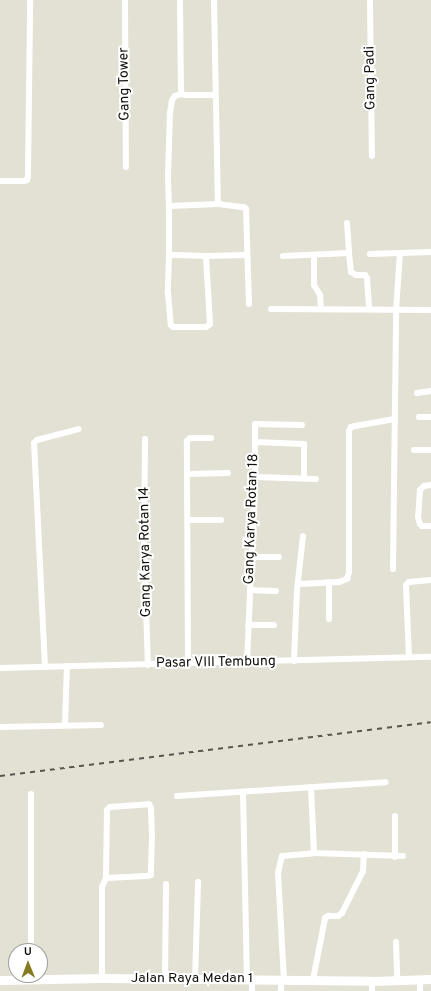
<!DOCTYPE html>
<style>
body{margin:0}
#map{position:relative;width:431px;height:991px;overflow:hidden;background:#e3e1d4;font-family:Overpass,sans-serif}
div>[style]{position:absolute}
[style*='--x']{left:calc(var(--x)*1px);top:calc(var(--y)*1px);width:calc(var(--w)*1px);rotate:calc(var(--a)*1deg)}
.street>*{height:6px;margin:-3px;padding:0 3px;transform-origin:3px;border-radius:3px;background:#fff}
.secondary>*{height:9px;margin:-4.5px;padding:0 4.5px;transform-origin:4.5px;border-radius:4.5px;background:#fff}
.rail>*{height:2px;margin-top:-1px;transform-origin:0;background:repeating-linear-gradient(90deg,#56554e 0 5px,transparent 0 10px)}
span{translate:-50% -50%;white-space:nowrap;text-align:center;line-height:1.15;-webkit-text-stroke:4px #fff;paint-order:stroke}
.street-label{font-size:14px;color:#0f0f0a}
.north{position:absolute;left:8px;top:943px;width:40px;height:40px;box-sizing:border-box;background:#fff;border:1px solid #9f9f9d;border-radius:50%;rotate:359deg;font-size:11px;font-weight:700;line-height:16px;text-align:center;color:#0f0f0a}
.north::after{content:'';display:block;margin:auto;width:14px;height:18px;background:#857a1f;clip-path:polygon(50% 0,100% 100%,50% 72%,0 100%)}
</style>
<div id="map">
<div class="street">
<div style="--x:125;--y:0;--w:167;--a:89.7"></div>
<div style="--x:180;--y:0;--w:93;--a:89.4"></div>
<div style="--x:181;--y:93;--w:4;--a:27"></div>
<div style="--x:185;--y:95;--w:30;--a:0"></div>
<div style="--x:214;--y:0;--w:204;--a:88.9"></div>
<div style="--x:370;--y:0;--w:156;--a:89.3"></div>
<div style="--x:0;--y:181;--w:24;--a:0"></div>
<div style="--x:24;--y:181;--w:3;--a:-18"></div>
<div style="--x:27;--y:180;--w:4;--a:-76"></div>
<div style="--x:28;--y:176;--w:176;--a:-89.3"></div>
<div style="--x:169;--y:207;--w:32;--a:-92"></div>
<div style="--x:168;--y:175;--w:62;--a:-88.2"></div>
<div style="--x:170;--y:113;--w:13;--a:-81"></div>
<div style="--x:172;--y:100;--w:5;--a:-53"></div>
<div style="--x:175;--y:96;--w:6;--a:-18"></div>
<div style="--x:347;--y:223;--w:30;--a:86"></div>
<div style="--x:370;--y:254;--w:61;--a:-1.9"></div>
<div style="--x:169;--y:255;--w:38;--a:92"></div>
<div style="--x:168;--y:293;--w:32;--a:85"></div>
<div style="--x:171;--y:325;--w:3;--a:45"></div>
<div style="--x:173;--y:327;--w:33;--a:0"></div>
<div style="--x:206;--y:327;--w:5;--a:-37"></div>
<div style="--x:210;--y:324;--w:68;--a:-93.4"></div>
<div style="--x:206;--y:256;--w:37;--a:-178"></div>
<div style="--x:169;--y:255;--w:47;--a:-90"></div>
<div style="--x:169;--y:208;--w:2;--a:-63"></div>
<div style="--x:170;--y:206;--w:48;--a:-2.4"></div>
<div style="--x:218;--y:204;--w:26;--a:7"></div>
<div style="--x:244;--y:207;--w:3;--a:45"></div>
<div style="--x:246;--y:209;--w:95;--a:88.2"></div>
<div style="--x:206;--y:256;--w:41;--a:-1.4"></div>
<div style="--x:283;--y:256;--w:66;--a:-2.6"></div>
<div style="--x:349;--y:253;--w:19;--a:84"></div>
<div style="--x:351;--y:272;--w:6;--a:31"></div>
<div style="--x:356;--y:275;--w:9;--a:0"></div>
<div style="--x:365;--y:275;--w:4;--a:56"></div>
<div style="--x:367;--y:278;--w:30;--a:86"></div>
<div style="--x:314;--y:256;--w:29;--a:90"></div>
<div style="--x:314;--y:285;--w:12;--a:59"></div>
<div style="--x:320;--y:295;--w:13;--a:86"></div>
<div style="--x:271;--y:309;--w:160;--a:0.4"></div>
<div style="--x:417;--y:393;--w:14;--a:-8"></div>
<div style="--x:419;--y:417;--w:12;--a:0"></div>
<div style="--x:145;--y:439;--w:108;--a:90.5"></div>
<div style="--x:144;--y:547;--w:118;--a:88.1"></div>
<div style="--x:255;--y:442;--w:49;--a:2.3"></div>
<div style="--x:304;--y:444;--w:34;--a:90"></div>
<div style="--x:414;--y:450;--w:17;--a:0"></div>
<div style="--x:188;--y:474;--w:40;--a:-1.4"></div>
<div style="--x:255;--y:477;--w:61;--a:1.9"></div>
<div style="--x:431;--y:485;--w:7;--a:172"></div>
<div style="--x:424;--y:486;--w:6;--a:135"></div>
<div style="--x:420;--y:490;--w:27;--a:94"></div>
<div style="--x:418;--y:517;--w:7;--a:74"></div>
<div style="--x:420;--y:524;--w:3;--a:45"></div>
<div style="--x:422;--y:526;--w:9;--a:0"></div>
<div style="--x:188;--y:520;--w:33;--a:0"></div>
<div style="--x:251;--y:557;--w:28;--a:0"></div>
<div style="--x:393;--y:569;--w:258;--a:-89.3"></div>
<div style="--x:396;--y:311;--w:58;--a:-86.1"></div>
<div style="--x:329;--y:582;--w:37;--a:90"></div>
<div style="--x:299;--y:584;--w:40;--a:-2.9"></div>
<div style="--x:339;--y:582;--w:9;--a:-21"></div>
<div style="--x:347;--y:579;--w:7;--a:-74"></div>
<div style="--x:349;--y:572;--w:141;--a:-90"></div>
<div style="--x:349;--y:431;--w:4;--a:-63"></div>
<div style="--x:351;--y:427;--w:4;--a:-14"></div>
<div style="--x:355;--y:426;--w:40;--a:-10"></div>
<div style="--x:250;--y:590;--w:26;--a:2"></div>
<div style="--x:248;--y:625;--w:26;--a:0"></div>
<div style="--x:409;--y:657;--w:72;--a:-92.4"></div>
<div style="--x:406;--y:585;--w:4;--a:-45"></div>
<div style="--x:409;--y:582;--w:22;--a:-5"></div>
<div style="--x:294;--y:661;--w:71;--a:-87.6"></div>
<div style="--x:297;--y:590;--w:54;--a:-83.7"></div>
<div style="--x:247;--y:663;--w:186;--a:-87.5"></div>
<div style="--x:255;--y:477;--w:53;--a:-90"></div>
<div style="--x:255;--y:424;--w:47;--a:1.2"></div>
<div style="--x:188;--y:664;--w:223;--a:-90.3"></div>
<div style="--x:187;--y:441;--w:4;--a:-45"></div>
<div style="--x:190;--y:438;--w:21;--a:0"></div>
<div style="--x:45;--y:667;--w:224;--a:-92.8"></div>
<div style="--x:34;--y:443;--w:4;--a:-45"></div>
<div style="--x:37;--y:440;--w:43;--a:-14.7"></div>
<div style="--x:0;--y:668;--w:431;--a:-1.5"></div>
<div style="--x:65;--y:725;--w:59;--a:-88.1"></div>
<div style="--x:0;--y:727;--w:101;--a:-1.1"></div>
<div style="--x:311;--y:787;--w:66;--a:87.4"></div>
<div style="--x:243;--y:792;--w:187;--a:88.8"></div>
<div style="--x:31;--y:794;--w:157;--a:90"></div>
<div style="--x:177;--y:796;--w:209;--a:-3.8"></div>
<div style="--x:395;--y:816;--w:41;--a:90"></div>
<div style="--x:396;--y:942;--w:38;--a:88"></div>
<div style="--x:102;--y:978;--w:91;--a:-90"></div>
<div style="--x:102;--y:887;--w:10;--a:-66"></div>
<div style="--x:106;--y:878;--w:68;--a:-89.2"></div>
<div style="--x:107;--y:810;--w:4;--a:-45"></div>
<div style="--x:110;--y:807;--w:39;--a:-4"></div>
<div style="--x:149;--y:804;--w:4;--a:63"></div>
<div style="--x:151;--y:808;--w:30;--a:88"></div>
<div style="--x:152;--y:838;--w:37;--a:92"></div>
<div style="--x:151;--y:875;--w:4;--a:166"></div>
<div style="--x:147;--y:876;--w:41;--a:177.2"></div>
<div style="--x:165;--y:979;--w:95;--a:-89.4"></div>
<div style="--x:195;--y:979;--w:97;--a:-88.2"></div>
<div style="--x:281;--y:980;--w:11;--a:90"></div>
<div style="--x:284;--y:980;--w:107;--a:-93.2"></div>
<div style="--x:278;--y:873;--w:17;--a:-77"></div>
<div style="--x:282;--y:856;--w:32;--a:-5"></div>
<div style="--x:314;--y:853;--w:89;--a:1.9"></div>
<div style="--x:313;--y:980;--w:63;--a:-79"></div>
<div style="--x:325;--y:918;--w:4;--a:-34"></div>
<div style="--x:328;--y:916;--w:10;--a:0"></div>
<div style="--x:338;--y:916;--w:5;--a:-37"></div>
<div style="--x:342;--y:913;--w:47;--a:-63.4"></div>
<div style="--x:363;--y:871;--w:17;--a:-87"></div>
<div style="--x:372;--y:981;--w:10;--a:90"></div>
<div style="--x:252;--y:991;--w:12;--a:-90"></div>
<div style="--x:420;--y:991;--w:12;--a:-90"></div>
</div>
<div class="secondary">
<div style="--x:0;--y:980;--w:102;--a:-1.1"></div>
<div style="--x:102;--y:978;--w:270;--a:0.6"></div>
<div style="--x:372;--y:981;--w:59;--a:-1.9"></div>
</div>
<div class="rail">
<div style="--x:0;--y:776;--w:434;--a:-7.1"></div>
</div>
<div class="street-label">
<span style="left:371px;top:78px;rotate:-91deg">Gang Padi</span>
<span style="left:125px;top:84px;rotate:-91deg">Gang Tower</span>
<span style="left:252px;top:519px;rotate:-88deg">Gang Karya Rotan 18</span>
<span style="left:146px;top:552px;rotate:-91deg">Gang Karya Rotan 14</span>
<span style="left:216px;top:663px;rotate:-1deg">Pasar VIII Tembung</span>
<span style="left:192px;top:979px">Jalan Raya Medan 1</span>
</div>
<div class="north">U</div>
</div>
